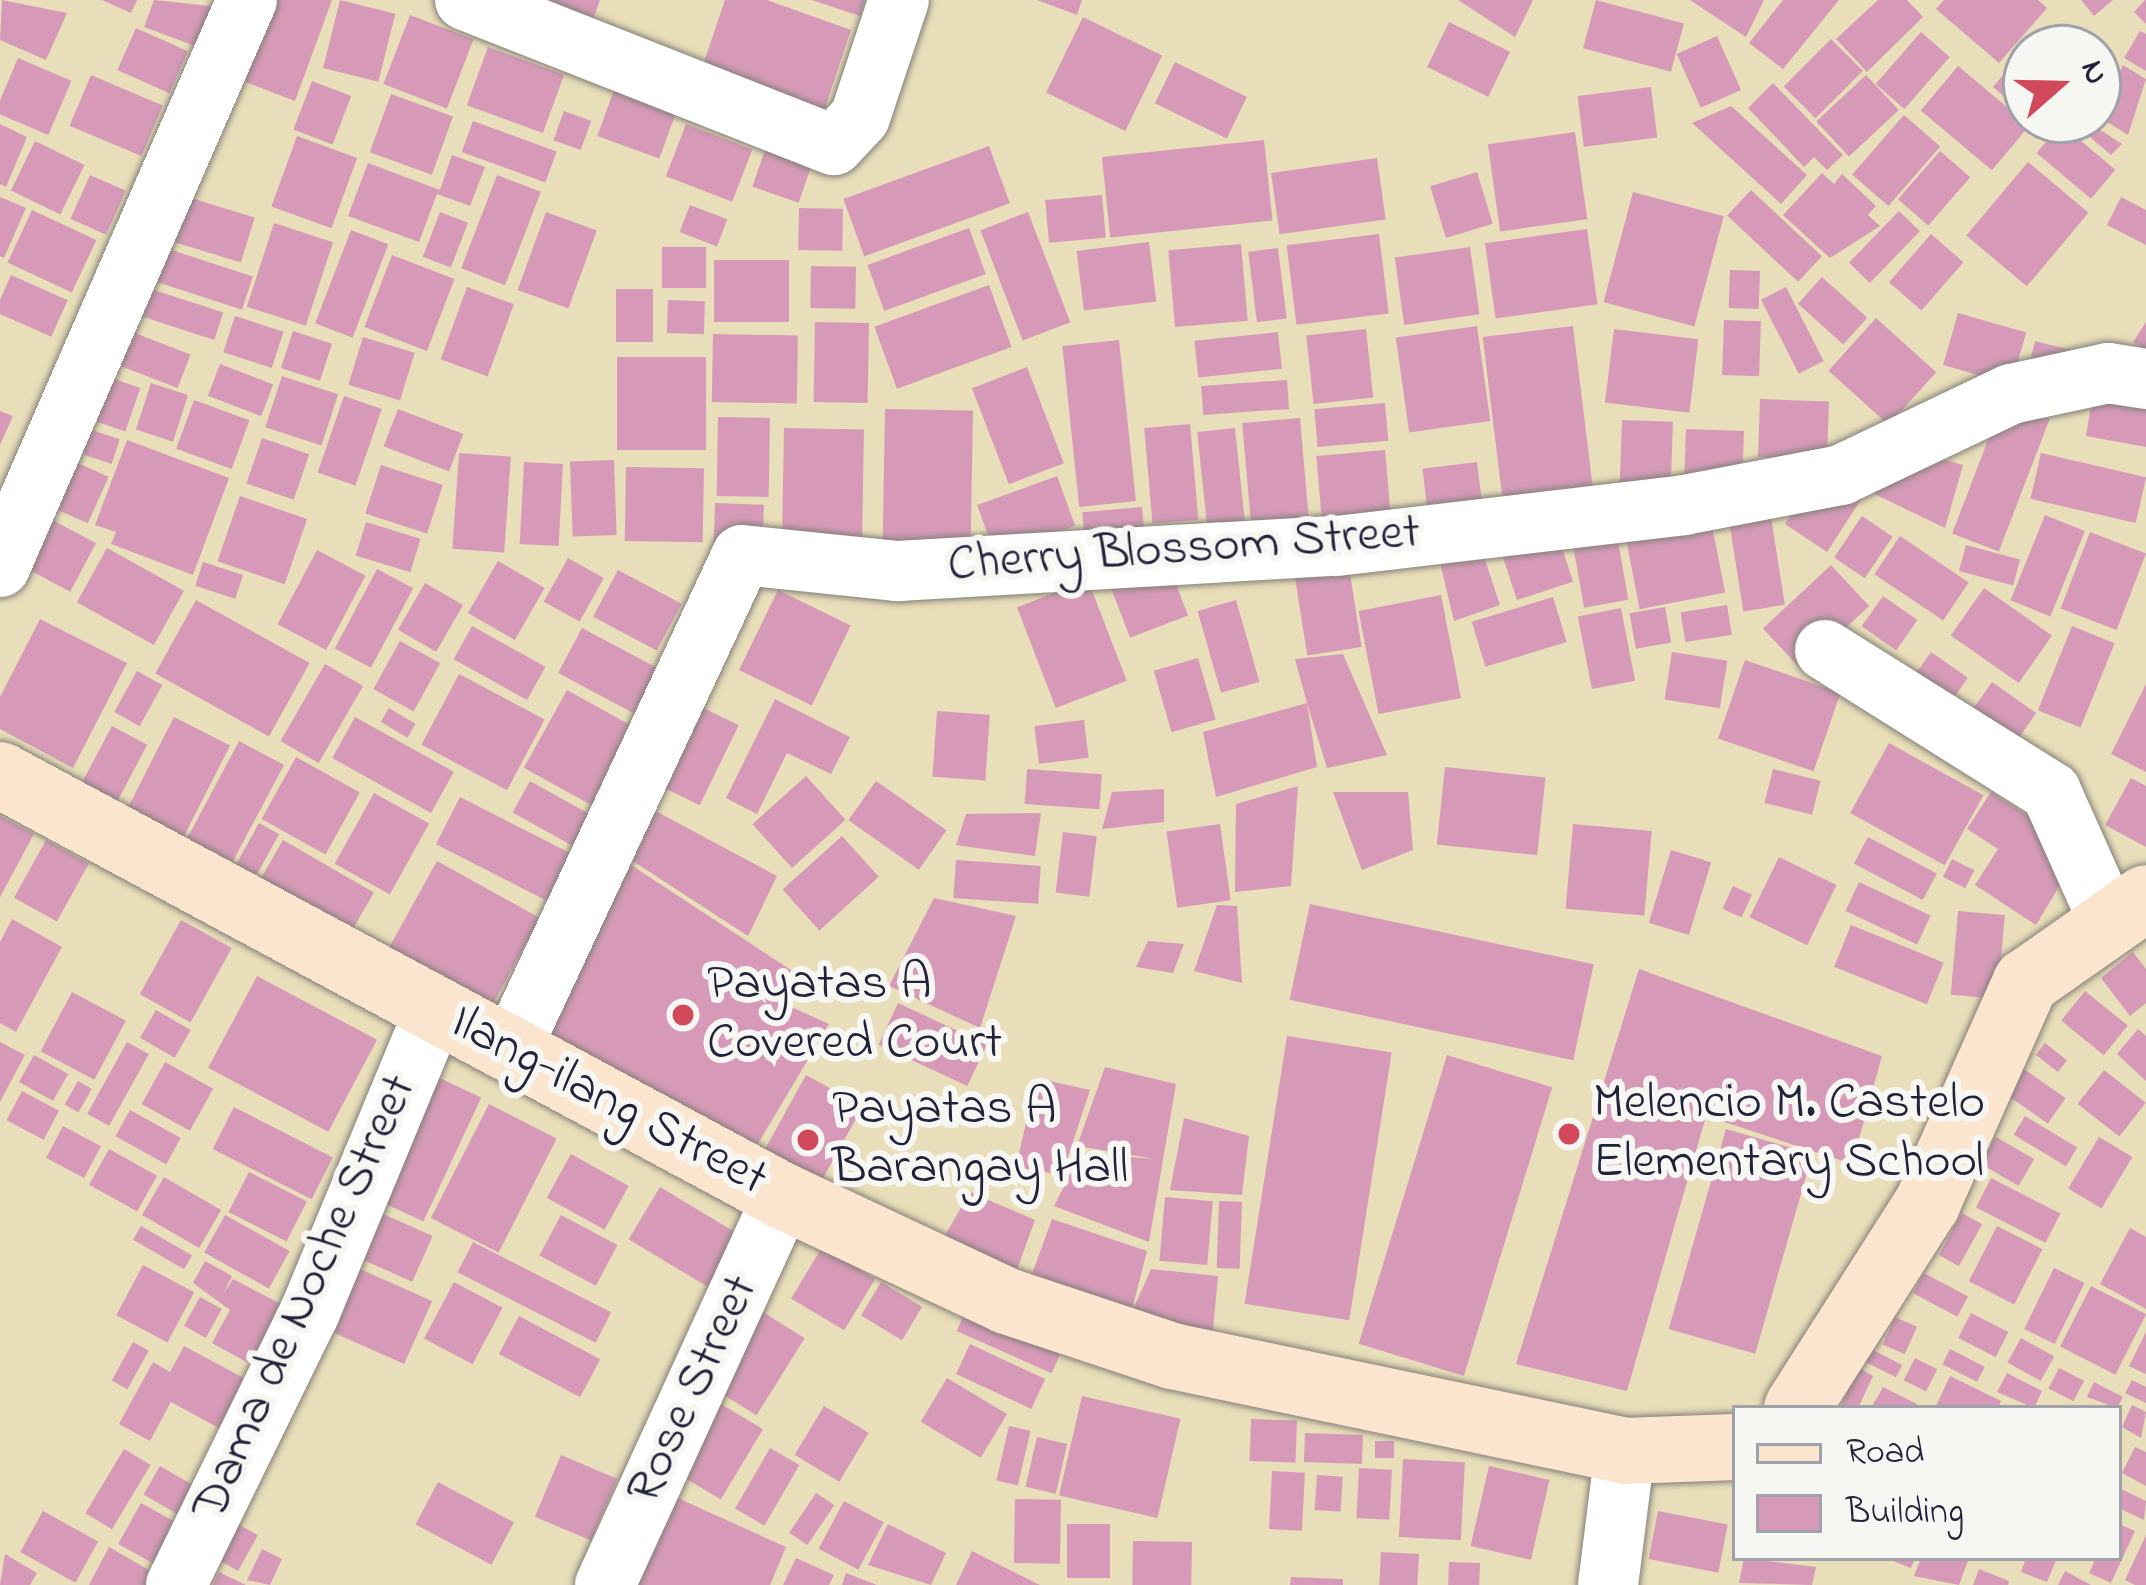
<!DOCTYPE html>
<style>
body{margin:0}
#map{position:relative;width:2146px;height:1585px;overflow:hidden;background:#e8deb9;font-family:"Indie Flower",sans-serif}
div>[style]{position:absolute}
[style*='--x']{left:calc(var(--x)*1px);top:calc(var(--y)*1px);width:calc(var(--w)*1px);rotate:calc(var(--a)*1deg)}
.building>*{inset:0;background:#d69ab8;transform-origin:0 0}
.roads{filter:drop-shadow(0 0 3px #85807a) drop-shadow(0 0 3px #85807a)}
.street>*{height:60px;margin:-30px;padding:0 30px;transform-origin:30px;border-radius:30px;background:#fff}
.secondary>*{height:66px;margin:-33px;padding:0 33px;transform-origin:33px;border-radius:33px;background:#fbe5cf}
.dots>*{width:33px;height:33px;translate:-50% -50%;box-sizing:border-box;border:6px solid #f6f6f2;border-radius:50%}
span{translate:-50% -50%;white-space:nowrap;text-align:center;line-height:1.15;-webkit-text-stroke:12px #f6f6f2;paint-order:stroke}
.street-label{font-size:51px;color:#22223b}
.poi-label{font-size:51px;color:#22223b}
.left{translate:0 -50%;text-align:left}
.legend{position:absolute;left:1732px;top:1405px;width:390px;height:156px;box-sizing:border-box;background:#f6f6f2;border:3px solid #a1a1a9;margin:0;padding:15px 21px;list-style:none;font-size:36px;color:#22223b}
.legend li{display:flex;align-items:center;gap:24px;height:60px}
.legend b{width:60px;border:3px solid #a1a1a9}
.north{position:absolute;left:2002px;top:24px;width:120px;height:120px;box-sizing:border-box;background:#f6f6f2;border:3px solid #a1a1a9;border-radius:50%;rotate:70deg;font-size:33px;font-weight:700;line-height:48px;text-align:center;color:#22223b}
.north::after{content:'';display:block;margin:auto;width:42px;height:54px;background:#d1495b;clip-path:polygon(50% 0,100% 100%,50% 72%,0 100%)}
</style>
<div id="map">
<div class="building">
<div style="clip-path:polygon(2px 0,67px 13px,46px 60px,0 40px)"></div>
<div style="clip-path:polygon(102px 0,137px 0,131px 13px)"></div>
<div style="clip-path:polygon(154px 0,220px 7px,203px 49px,144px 27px)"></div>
<div style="clip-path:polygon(273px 0,332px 0,295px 101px,243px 81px)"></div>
<div style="left:340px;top:0;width:57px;height:70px;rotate:14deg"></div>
<div style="clip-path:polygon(527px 0,600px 0,591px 25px)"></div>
<div style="clip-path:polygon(725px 0,767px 0,851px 30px,824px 111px,702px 68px)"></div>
<div style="clip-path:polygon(812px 0,865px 0,860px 16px)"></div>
<div style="clip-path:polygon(1037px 0,1082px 0,1077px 15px)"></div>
<div style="clip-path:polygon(1458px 0,1533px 0,1515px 37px)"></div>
<div style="left:1596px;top:0;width:91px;height:50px;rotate:15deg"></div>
<div style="clip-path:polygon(1690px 0,1764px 0,1746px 37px)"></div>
<div style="clip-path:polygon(1783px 0,1839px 0,1783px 69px,1749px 43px)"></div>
<div style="clip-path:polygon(1878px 0,1907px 0,1923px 17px,1867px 72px,1836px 39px)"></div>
<div style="clip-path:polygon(1944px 0,2038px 0,2047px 8px,1999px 63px,1936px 9px)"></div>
<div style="clip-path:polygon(2081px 0,2113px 0,2094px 16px)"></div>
<div style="clip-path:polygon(2145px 0,2146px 0,2146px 24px,2134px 12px)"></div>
<div style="left:410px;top:15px;width:68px;height:74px;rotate:21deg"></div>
<div style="left:1083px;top:17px;width:88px;height:84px;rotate:26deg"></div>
<div style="left:1449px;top:22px;width:68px;height:50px;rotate:26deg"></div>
<div style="left:136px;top:28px;width:57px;height:46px;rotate:24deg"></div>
<div style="clip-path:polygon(2140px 31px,2146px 34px,2146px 71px,2124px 58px)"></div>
<div style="left:1921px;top:32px;width:38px;height:69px;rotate:41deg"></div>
<div style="left:1717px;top:36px;width:59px;height:44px;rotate:66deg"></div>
<div style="left:1831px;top:39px;width:45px;height:67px;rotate:45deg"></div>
<div style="left:488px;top:47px;width:81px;height:62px;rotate:20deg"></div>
<div style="left:18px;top:58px;width:58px;height:59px;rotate:23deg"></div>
<div style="left:1175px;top:62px;width:80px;height:46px;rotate:26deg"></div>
<div style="clip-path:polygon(2123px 65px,2146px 79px,2128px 135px,2098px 116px)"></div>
<div style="left:1958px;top:66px;width:93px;height:58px;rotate:40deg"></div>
<div style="clip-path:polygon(2010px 67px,2026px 81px,2026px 116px,1993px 87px)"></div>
<div style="left:91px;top:75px;width:78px;height:55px;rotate:23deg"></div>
<div style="left:1866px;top:75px;width:48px;height:68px;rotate:47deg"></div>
<div style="left:312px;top:81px;width:42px;height:52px;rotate:21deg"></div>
<div style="clip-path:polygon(1773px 83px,1843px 155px,1827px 170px,1814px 157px,1804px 167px,1748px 108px)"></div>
<div style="left:1651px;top:87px;width:51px;height:74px;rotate:83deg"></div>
<div style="left:614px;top:90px;width:66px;height:49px;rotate:20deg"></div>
<div style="left:391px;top:94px;width:66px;height:62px;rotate:20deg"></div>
<div style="clip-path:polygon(1731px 106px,1807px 175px,1781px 204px,1692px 123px)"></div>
<div style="left:564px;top:111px;width:29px;height:31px;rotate:20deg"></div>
<div style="left:1904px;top:115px;width:48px;height:79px;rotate:41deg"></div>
<div style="clip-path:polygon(2085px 120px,2122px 144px,2111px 155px,2079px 128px)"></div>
<div style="left:473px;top:121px;width:89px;height:33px;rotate:20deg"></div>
<div style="clip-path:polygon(0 124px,27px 137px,6px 187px,0 184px)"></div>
<div style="left:686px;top:124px;width:71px;height:56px;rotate:21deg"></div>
<div style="left:2061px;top:124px;width:71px;height:38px;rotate:40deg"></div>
<div style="left:1575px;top:132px;width:88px;height:88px;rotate:82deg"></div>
<div style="left:297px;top:136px;width:64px;height:75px;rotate:20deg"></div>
<div style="left:1264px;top:140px;width:81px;height:163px;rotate:84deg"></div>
<div style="left:35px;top:141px;width:55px;height:55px;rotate:26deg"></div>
<div style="left:989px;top:146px;width:61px;height:155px;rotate:70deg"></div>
<div style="left:766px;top:147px;width:49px;height:42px;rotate:19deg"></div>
<div style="left:1940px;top:151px;width:40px;height:64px;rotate:41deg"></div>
<div style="clip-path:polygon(452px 155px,485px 167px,470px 206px,437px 194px,419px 242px,348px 216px,368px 163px,440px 190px)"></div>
<div style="left:1377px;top:158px;width:62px;height:107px;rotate:82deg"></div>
<div style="left:2028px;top:162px;width:79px;height:96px;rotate:40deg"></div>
<div style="left:1477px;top:172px;width:54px;height:49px;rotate:73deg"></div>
<div style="clip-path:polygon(1822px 173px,1834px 184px,1842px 174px,1876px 206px,1868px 215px,1880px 226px,1830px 258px,1783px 215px)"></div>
<div style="left:90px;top:175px;width:39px;height:48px;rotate:24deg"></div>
<div style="left:497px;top:175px;width:47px;height:100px;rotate:21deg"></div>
<div style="left:1751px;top:190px;width:97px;height:35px;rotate:43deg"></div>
<div style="left:1633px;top:192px;width:94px;height:114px;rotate:15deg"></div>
<div style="left:181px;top:195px;width:77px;height:47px;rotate:17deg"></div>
<div style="left:1102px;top:195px;width:43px;height:57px;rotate:85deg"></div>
<div style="clip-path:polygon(0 197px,26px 208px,4px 258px,0 256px)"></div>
<div style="clip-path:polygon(2121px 197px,2146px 210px,2146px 245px,2107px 225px)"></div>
<div style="left:690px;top:205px;width:40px;height:29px;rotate:21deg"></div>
<div style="left:799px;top:208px;width:44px;height:42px;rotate:1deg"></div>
<div style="left:32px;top:210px;width:71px;height:58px;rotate:25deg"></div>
<div style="left:1899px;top:211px;width:29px;height:72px;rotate:44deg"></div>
<div style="left:440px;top:212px;width:30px;height:48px;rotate:21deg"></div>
<div style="left:546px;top:212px;width:54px;height:83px;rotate:20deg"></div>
<div style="left:1028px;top:212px;width:118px;height:51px;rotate:69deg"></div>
<div style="left:274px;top:223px;width:62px;height:88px;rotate:18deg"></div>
<div style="left:969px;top:228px;width:49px;height:108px;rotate:70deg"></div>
<div style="left:1587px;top:229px;width:76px;height:103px;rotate:82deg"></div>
<div style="left:351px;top:230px;width:40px;height:100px;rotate:21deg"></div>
<div style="left:1379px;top:234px;width:80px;height:93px;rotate:83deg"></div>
<div style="left:1931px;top:234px;width:43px;height:64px;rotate:41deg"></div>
<div style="left:1149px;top:242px;width:60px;height:73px;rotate:83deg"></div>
<div style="left:153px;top:244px;width:105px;height:35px;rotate:18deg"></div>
<div style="left:1241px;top:244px;width:77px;height:73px;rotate:85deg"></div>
<div style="left:662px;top:247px;width:44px;height:41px"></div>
<div style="left:1470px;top:247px;width:68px;height:76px;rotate:82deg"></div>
<div style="left:1278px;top:248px;width:71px;height:30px;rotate:83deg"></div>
<div style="left:392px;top:255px;width:67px;height:77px;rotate:21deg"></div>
<div style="left:714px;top:260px;width:75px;height:62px"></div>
<div style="left:811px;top:266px;width:45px;height:42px;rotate:1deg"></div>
<div style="left:1730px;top:270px;width:30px;height:38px;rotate:2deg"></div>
<div style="left:11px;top:275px;width:62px;height:40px;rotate:24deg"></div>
<div style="left:1822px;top:277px;width:61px;height:36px;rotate:42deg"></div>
<div style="left:989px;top:285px;width:66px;height:122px;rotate:70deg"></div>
<div style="left:467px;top:287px;width:50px;height:77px;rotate:20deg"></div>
<div style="left:1786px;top:287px;width:83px;height:28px;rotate:63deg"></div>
<div style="left:151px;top:289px;width:76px;height:29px;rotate:18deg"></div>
<div style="left:653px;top:289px;width:53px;height:37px;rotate:90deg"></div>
<div style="left:668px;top:300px;width:37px;height:33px;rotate:2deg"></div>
<div style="left:1958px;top:313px;width:71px;height:54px;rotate:16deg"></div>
<div style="left:235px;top:316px;width:51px;height:38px;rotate:18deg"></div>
<div style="left:1876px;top:318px;width:81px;height:71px;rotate:42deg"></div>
<div style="left:1724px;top:320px;width:37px;height:55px;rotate:2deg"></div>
<div style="left:815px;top:322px;width:54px;height:80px;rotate:1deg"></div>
<div style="clip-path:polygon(2146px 322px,2146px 350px,2133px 342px)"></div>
<div style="left:114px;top:325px;width:82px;height:36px;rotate:21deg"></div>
<div style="left:1477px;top:326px;width:96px;height:82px;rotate:82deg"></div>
<div style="left:1573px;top:326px;width:161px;height:91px;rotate:83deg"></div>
<div style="left:1366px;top:329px;width:69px;height:60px;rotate:84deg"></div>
<div style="left:1614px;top:329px;width:85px;height:74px;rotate:7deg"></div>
<div style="left:293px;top:331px;width:41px;height:39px;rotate:18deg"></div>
<div style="left:1278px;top:332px;width:37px;height:84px;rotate:84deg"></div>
<div style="left:713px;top:334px;width:85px;height:68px;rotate:1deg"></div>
<div style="left:363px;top:337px;width:54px;height:50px;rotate:17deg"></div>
<div style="left:1119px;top:340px;width:162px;height:57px;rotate:84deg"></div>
<div style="left:2035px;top:341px;width:36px;height:36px;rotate:14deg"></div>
<div style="left:617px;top:357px;width:89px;height:93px"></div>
<div style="left:220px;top:364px;width:57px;height:34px;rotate:21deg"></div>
<div style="left:1027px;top:367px;width:103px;height:59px;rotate:69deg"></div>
<div style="left:94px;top:372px;width:49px;height:46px;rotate:19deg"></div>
<div style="left:282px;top:376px;width:59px;height:54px;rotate:18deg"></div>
<div style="left:1287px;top:380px;width:29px;height:86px;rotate:86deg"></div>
<div style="clip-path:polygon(2095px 380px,2146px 388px,2146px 447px,2086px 436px)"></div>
<div style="left:151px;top:383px;width:39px;height:49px;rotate:18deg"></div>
<div style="left:344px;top:396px;width:40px;height:81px;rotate:19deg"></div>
<div style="left:1760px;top:399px;width:69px;height:58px;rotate:2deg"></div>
<div style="left:194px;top:400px;width:59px;height:52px;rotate:20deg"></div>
<div style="left:2003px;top:401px;width:50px;height:142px;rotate:21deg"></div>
<div style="left:1385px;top:403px;width:38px;height:71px;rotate:85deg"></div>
<div style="left:398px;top:409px;width:70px;height:40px;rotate:21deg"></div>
<div style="left:885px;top:409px;width:88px;height:138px;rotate:1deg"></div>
<div style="clip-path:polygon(0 411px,13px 416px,0 445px)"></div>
<div style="left:718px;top:417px;width:52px;height:79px;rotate:1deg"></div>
<div style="left:1300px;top:418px;width:120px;height:58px;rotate:85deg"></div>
<div style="left:1622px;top:420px;width:51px;height:64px;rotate:2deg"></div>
<div style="left:1190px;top:424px;width:96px;height:46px;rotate:85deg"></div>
<div style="left:76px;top:425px;width:46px;height:26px;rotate:18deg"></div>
<div style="left:784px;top:428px;width:80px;height:114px;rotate:1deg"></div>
<div style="left:1235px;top:428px;width:115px;height:38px;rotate:84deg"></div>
<div style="left:1686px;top:429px;width:58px;height:53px;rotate:2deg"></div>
<div style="left:262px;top:438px;width:50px;height:48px;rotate:19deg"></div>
<div style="clip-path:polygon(127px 440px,229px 478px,193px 575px,111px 544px,116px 532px,95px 525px)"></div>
<div style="clip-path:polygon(1900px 447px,1963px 465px,1945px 528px,1866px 490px)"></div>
<div style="left:1385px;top:450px;width:67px;height:69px;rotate:85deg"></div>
<div style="left:459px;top:453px;width:52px;height:96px;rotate:4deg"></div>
<div style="left:2041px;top:453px;width:108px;height:47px;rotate:13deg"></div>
<div style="left:62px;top:456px;width:51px;height:51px;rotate:24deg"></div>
<div style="left:614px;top:460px;width:75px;height:44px;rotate:88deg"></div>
<div style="left:524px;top:462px;width:39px;height:82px;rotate:3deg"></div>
<div style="left:1477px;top:462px;width:46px;height:55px;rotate:83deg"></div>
<div style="left:381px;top:465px;width:65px;height:51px;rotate:18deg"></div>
<div style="left:626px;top:467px;width:78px;height:74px;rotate:1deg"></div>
<div style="left:1057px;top:476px;width:53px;height:85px;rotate:70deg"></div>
<div style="clip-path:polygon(1808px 488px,1864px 495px,1827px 552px,1785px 524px)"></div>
<div style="left:240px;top:496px;width:71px;height:69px;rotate:19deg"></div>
<div style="left:715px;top:503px;width:49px;height:45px;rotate:2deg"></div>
<div style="left:1142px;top:507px;width:38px;height:60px;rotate:85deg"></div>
<div style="left:1770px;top:511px;width:95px;height:42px;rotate:81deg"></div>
<div style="left:43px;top:515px;width:60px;height:55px;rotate:28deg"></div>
<div style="left:1710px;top:515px;width:79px;height:87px;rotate:79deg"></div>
<div style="left:2045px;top:515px;width:43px;height:92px;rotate:22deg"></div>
<div style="left:1862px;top:516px;width:37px;height:50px;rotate:34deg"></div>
<div style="left:1553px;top:520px;width:65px;height:59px;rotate:72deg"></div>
<div style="left:366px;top:522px;width:57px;height:35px;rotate:17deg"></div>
<div style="left:1615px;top:524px;width:77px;height:45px;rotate:80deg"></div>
<div style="left:2090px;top:532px;width:60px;height:82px;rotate:21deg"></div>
<div style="left:1900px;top:536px;width:83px;height:46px;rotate:34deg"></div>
<div style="clip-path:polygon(1478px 539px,1500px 605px,1454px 621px,1436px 546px)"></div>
<div style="left:1966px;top:545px;width:56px;height:27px;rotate:15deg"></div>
<div style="left:107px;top:548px;width:88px;height:62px;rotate:29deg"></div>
<div style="left:317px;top:550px;width:55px;height:84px;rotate:28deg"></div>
<div style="left:568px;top:558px;width:41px;height:50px;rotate:29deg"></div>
<div style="left:498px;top:561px;width:54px;height:60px;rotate:30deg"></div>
<div style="left:1348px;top:561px;width:87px;height:55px;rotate:81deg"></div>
<div style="left:203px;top:562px;width:42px;height:25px;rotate:18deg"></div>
<div style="left:1831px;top:565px;width:56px;height:93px;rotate:47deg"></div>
<div style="left:1169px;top:566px;width:53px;height:62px;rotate:69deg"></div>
<div style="left:377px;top:569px;width:41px;height:90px;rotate:28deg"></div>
<div style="left:618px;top:570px;width:72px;height:53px;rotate:28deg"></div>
<div style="left:1088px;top:580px;width:108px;height:76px;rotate:69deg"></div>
<div style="left:425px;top:583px;width:44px;height:54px;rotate:30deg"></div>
<div style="left:1984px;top:588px;width:83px;height:58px;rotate:35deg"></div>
<div style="left:778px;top:590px;width:81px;height:89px;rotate:26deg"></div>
<div style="left:1441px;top:595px;width:105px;height:84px;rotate:79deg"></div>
<div style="left:1883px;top:596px;width:42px;height:37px;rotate:35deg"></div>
<div style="left:1553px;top:597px;width:47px;height:85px;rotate:73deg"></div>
<div style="left:196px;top:600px;width:130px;height:84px;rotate:29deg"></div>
<div style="left:1236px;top:600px;width:85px;height:40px;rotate:74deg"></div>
<div style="left:1727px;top:605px;width:30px;height:47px;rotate:81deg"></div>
<div style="left:1665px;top:607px;width:36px;height:36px;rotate:80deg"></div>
<div style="left:1621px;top:608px;width:74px;height:44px;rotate:79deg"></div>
<div style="clip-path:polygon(40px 619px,127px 663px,73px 768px,0 729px,0 697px)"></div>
<div style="left:472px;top:626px;width:84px;height:38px;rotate:29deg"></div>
<div style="left:2072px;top:626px;width:46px;height:91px;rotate:22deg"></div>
<div style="left:582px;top:628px;width:86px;height:51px;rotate:28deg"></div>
<div style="left:400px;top:641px;width:46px;height:55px;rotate:29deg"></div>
<div style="left:1672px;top:652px;width:56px;height:48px;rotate:9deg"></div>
<div style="left:1931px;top:652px;width:45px;height:52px;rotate:35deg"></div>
<div style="clip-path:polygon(1343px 654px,1387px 755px,1327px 768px,1307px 703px,1317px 767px,1216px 797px,1203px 732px,1307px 703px,1295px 659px)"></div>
<div style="left:1198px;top:658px;width:64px;height:46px;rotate:74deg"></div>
<div style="left:1745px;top:660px;width:101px;height:83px;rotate:19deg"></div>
<div style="left:325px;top:664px;width:44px;height:89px;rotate:30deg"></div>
<div style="left:137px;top:671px;width:29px;height:47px;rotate:29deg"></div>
<div style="left:459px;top:674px;width:97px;height:80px;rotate:28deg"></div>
<div style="left:1992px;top:682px;width:54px;height:48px;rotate:35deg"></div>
<div style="clip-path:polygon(2146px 684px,2146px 772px,2111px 754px)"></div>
<div style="left:567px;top:690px;width:81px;height:89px;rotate:29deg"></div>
<div style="left:683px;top:698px;width:62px;height:89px;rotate:26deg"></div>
<div style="clip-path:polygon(775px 699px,850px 737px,831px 774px,787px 753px,757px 814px,726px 798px)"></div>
<div style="left:389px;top:708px;width:31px;height:16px;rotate:31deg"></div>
<div style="left:937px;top:711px;width:53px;height:66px;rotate:4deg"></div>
<div style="left:174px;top:717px;width:63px;height:111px;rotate:27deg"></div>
<div style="left:355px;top:717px;width:113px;height:47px;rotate:29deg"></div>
<div style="left:1084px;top:720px;width:38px;height:50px;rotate:83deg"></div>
<div style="left:112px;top:726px;width:40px;height:78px;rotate:28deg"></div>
<div style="left:239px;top:741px;width:51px;height:123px;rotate:28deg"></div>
<div style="left:1889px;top:743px;width:108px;height:80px;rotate:29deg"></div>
<div style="left:296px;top:757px;width:73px;height:71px;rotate:29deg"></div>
<div style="left:1445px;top:767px;width:101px;height:78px;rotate:6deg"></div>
<div style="left:1027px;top:769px;width:75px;height:35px;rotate:4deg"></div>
<div style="left:1773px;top:769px;width:49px;height:35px;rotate:14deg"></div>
<div style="left:806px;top:776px;width:59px;height:72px;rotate:48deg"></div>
<div style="clip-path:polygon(2131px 778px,2146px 786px,2146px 847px,2105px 825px)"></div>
<div style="left:530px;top:781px;width:84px;height:36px;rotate:29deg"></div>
<div style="left:876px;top:781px;width:86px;height:48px;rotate:35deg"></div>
<div style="clip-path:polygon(1298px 786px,1291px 886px,1235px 892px,1236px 804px)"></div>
<div style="clip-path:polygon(1164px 789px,1164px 822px,1102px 829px,1112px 792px)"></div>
<div style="clip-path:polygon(1333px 792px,1408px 792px,1413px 850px,1362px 870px)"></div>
<div style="clip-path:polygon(1991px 792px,2081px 850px,2036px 925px,1975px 885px,1998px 849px,1967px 829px)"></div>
<div style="left:374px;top:793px;width:63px;height:81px;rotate:29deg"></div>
<div style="left:460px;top:797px;width:131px;height:53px;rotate:27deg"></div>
<div style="clip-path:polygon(637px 801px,777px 876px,748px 936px,619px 852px)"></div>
<div style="clip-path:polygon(1041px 813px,1035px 856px,956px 845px,966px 814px)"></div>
<div style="clip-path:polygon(0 816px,34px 834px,0 897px)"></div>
<div style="left:259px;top:823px;width:23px;height:59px;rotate:29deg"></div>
<div style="left:1220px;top:824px;width:77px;height:54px;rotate:82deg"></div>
<div style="left:1573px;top:824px;width:79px;height:85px;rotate:5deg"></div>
<div style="left:1063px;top:832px;width:34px;height:61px;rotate:7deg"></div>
<div style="left:842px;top:836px;width:55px;height:80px;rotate:48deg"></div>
<div style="left:1868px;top:837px;width:78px;height:30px;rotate:28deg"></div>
<div style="left:46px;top:840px;width:49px;height:66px;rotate:29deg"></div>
<div style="left:283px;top:840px;width:105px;height:63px;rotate:30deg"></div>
<div style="left:1671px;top:850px;width:42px;height:76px;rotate:17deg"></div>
<div style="left:1779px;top:857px;width:64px;height:67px;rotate:26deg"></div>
<div style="left:1952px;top:859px;width:25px;height:20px;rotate:27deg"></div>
<div style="left:956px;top:860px;width:85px;height:38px;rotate:4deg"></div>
<div style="left:437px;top:861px;width:118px;height:108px;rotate:29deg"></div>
<div style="clip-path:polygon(631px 865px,800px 976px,789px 1006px,829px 1024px,749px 1159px,545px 1038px)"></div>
<div style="left:1859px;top:882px;width:79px;height:32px;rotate:25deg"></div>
<div style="left:1733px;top:886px;width:21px;height:25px;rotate:25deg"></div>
<div style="clip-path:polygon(934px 898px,1016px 916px,980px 1028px,889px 986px)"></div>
<div style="left:1310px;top:904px;width:290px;height:98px;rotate:12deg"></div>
<div style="clip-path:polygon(1217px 905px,1237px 906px,1242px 983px,1194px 971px)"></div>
<div style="left:1958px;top:911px;width:47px;height:84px;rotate:5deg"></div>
<div style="clip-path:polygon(12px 919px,62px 947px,16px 1032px,0 1023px,0 942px)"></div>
<div style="left:181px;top:920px;width:58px;height:85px;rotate:29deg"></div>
<div style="left:1851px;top:925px;width:100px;height:45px;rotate:22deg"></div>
<div style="clip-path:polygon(1148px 941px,1184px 944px,1173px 973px,1136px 967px)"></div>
<div style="clip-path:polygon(2133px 952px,2146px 969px,2146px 1003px,2130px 1016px,2101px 978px)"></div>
<div style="clip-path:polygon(1639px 969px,1882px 1056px,1852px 1164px,1706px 1116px,1627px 1391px,1516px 1364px)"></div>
<div style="left:257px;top:976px;width:136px;height:104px;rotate:28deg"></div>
<div style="left:2085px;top:991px;width:55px;height:38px;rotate:39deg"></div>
<div style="left:72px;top:992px;width:61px;height:67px;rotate:28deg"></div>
<div style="left:898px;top:1003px;width:98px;height:46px;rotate:25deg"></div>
<div style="left:156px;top:1010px;width:40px;height:32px;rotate:30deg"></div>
<div style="clip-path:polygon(2138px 1029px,2146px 1036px,2146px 1081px,2117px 1054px)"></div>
<div style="left:1287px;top:1036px;width:106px;height:271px;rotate:9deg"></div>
<div style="clip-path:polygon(0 1042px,25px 1055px,0 1102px)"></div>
<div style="left:127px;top:1042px;width:25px;height:82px;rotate:29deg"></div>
<div style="left:2045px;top:1043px;width:28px;height:15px;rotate:38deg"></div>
<div style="left:34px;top:1055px;width:39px;height:31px;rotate:29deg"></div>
<div style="left:1447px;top:1055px;width:110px;height:302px;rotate:17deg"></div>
<div style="left:165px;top:1062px;width:55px;height:48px;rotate:29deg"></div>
<div style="left:2014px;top:1062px;width:63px;height:31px;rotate:35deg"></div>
<div style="left:416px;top:1067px;width:72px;height:137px;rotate:25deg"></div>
<div style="clip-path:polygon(1105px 1067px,1176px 1084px,1149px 1242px,1054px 1206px,1081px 1153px,1155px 1159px,1077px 1146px)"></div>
<div style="left:2104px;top:1070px;width:53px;height:43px;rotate:38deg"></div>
<div style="left:806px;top:1075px;width:65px;height:111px;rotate:29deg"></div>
<div style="clip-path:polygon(1036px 1078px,1090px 1090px,1062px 1175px,1016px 1167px)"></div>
<div style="left:78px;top:1081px;width:16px;height:27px;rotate:30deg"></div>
<div style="left:22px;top:1091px;width:42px;height:33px;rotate:28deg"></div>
<div style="left:489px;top:1104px;width:76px;height:128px;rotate:27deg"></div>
<div style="left:234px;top:1107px;width:111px;height:47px;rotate:27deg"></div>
<div style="left:130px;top:1110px;width:58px;height:30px;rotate:29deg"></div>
<div style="left:2025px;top:1116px;width:61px;height:22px;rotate:31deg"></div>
<div style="clip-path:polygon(1184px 1118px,1249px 1136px,1242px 1195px,1170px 1190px)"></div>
<div style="left:63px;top:1126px;width:43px;height:36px;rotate:28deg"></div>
<div style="left:1726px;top:1129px;width:90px;height:208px;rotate:16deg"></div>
<div style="left:1996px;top:1137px;width:44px;height:31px;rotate:30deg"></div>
<div style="left:2099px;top:1137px;width:39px;height:60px;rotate:31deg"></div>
<div style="left:109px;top:1149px;width:55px;height:41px;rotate:29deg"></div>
<div style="left:571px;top:1154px;width:66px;height:50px;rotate:29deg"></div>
<div style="left:249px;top:1172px;width:65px;height:45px;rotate:27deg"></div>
<div style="left:164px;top:1177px;width:66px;height:44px;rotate:30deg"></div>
<div style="left:1991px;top:1178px;width:78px;height:33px;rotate:27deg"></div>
<div style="left:660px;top:1187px;width:92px;height:61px;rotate:31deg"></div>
<div style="clip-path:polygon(970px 1192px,1035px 1220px,1011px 1286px,936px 1251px)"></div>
<div style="left:1165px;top:1197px;width:48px;height:64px;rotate:5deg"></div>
<div style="left:1219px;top:1201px;width:23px;height:67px;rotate:2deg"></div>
<div style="left:365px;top:1206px;width:74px;height:50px;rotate:24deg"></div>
<div style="left:1962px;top:1213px;width:23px;height:48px;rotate:29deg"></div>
<div style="left:225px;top:1215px;width:74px;height:43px;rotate:29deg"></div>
<div style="left:561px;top:1215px;width:64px;height:46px;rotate:28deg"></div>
<div style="clip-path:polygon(1052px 1219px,1147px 1251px,1131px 1314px,1151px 1269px,1218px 1276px,1212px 1341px,1028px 1285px)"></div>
<div style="left:141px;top:1226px;width:59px;height:16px;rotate:30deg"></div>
<div style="left:1997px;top:1226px;width:51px;height:62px;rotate:27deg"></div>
<div style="clip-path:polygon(2130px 1228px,2146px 1237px,2146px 1309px,2100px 1284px)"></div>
<div style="left:473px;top:1242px;width:155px;height:34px;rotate:27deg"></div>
<div style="left:822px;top:1247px;width:62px;height:60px;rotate:31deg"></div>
<div style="clip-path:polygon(205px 1261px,232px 1276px,223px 1294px,233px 1279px,281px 1304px,267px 1331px,287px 1343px,270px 1375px,212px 1343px,230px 1310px,193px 1283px)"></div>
<div style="left:349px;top:1264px;width:91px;height:69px;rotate:24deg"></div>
<div style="left:143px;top:1265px;width:58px;height:57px;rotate:28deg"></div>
<div style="left:2054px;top:1268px;width:34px;height:68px;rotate:26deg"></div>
<div style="left:1924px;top:1273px;width:50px;height:23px;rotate:28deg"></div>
<div style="left:454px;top:1282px;width:55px;height:64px;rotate:28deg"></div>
<div style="left:881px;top:1282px;width:48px;height:39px;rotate:31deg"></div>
<div style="left:2091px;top:1286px;width:62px;height:68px;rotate:27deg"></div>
<div style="left:200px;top:1297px;width:25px;height:33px;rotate:29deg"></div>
<div style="left:758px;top:1309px;width:55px;height:91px;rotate:32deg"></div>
<div style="left:966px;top:1310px;width:104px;height:23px;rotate:24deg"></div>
<div style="left:1971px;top:1313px;width:42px;height:28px;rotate:27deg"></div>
<div style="left:519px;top:1316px;width:92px;height:43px;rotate:28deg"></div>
<div style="left:1895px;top:1317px;width:24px;height:30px;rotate:24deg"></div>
<div style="clip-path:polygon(2146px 1332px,2146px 1374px,2129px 1366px)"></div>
<div style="left:2021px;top:1338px;width:38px;height:28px;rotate:29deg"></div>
<div style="left:133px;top:1342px;width:18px;height:44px;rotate:29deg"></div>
<div style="left:970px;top:1344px;width:83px;height:33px;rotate:25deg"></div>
<div style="clip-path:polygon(184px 1346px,253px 1383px,226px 1432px,171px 1402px,150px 1441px,119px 1424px,153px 1362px,170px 1372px)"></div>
<div style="left:1871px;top:1349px;width:35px;height:14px;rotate:27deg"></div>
<div style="left:1950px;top:1349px;width:39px;height:17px;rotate:27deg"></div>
<div style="left:1915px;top:1358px;width:25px;height:25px;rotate:27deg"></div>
<div style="clip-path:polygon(1859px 1368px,1873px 1376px,1858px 1408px,1840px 1408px)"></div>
<div style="left:2059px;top:1368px;width:28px;height:23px;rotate:27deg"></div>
<div style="clip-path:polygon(2007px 1373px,2042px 1391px,2034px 1408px,1997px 1392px)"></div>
<div style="clip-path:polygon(1950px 1376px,2001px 1401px,1998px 1408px,1935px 1408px)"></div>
<div style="left:947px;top:1378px;width:70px;height:51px;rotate:31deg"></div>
<div style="clip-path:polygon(2132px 1380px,2146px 1387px,2146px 1403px,2125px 1393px)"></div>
<div style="clip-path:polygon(2094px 1382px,2123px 1397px,2117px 1408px,2087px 1397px)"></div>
<div style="clip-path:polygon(1883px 1387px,1917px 1404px,1915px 1408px,1871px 1408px)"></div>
<div style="left:1082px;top:1396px;width:101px;height:102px;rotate:13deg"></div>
<div style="left:721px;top:1404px;width:49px;height:82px;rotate:31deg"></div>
<div style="clip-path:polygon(2132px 1405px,2146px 1412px,2141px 1438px,2122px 1427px)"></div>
<div style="left:824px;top:1406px;width:52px;height:57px;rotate:31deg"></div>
<div style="left:1251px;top:1419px;width:46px;height:42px;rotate:2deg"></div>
<div style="left:1009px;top:1426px;width:22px;height:56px;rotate:13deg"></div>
<div style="left:1305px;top:1433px;width:58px;height:29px;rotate:2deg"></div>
<div style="left:1037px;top:1437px;width:31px;height:51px;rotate:13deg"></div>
<div style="left:1375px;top:1441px;width:19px;height:17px"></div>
<div style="clip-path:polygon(2135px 1447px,2146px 1452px,2146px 1486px,2122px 1473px)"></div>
<div style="left:770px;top:1448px;width:34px;height:70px;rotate:30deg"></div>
<div style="left:124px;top:1449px;width:31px;height:75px;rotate:31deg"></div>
<div style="left:561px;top:1455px;width:61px;height:67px;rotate:23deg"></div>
<div style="left:1403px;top:1459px;width:62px;height:78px;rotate:3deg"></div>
<div style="left:160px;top:1466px;width:48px;height:33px;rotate:30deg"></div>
<div style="left:1489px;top:1466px;width:62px;height:82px;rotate:13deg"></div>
<div style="left:1359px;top:1468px;width:33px;height:50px;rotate:3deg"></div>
<div style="left:1272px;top:1471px;width:33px;height:58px;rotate:3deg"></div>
<div style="left:1317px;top:1475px;width:26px;height:35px;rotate:4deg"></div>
<div style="left:438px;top:1482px;width:86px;height:48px;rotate:28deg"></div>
<div style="clip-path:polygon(2119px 1488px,2146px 1501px,2144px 1520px,2119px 1508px)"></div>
<div style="left:816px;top:1493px;width:22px;height:48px;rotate:34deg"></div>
<div style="clip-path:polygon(671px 1495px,786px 1547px,770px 1585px,631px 1585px)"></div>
<div style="left:1015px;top:1499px;width:46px;height:64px;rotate:1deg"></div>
<div style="left:844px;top:1501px;width:45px;height:54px;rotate:28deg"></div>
<div style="left:141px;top:1503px;width:50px;height:47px;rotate:29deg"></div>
<div style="left:43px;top:1511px;width:63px;height:47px;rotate:29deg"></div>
<div style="left:1658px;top:1511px;width:71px;height:49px;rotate:11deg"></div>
<div style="left:236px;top:1523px;width:25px;height:41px;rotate:29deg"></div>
<div style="clip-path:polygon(888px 1524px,946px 1553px,931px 1585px,868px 1565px)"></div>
<div style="left:1067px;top:1524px;width:43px;height:54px"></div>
<div style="clip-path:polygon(2119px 1524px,2135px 1531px,2111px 1583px,2089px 1573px,2096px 1558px,2119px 1558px)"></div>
<div style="clip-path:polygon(2146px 1535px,2146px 1585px,2135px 1585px,2125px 1580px)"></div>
<div style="left:1133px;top:1541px;width:59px;height:44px;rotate:1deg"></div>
<div style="clip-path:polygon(109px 1547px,161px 1577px,156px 1585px,89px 1585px)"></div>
<div style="clip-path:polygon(262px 1549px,282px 1559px,270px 1585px,247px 1580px)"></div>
<div style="clip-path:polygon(972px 1551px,1040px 1585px,956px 1585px)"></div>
<div style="left:1381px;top:1552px;width:38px;height:33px;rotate:3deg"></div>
<div style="clip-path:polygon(5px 1554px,37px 1573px,30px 1585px,0 1585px)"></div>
<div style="clip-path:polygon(796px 1558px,834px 1575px,829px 1585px,783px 1585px)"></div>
<div style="clip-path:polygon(1744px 1558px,1816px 1567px,1812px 1585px,1739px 1583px)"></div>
<div style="clip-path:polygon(1885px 1558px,1915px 1558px,1911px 1568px)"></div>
<div style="clip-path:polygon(1921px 1558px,1969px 1558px,1959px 1585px,1914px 1576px)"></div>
<div style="clip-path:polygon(2026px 1558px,2057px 1558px,2047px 1582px,2021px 1572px)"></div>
<div style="left:1449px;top:1562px;width:31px;height:23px;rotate:2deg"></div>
<div style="clip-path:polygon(1979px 1569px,2009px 1581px,2008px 1585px,1973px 1585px)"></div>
<div style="clip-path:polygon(2065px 1571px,2091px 1585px,2058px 1585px)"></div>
<div style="clip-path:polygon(219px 1572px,246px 1585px,213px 1585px)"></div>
<div style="clip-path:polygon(846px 1573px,877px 1585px,842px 1585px)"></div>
<div style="clip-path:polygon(1291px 1577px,1343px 1579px,1343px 1585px,1290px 1585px)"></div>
</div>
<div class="roads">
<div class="street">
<div style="--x:465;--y:0;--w:396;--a:21.5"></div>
<div style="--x:834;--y:145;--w:38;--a:-47"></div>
<div style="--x:860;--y:117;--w:123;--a:-71.6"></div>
<div style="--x:0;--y:567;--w:618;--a:-66.46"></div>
<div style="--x:1825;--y:650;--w:267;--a:32.1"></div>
<div style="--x:2051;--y:792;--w:137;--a:65.9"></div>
<div style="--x:511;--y:1049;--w:545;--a:-64.94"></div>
<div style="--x:742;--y:555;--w:157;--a:5.9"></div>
<div style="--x:898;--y:571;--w:440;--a:-3.3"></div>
<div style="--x:1337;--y:546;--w:349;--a:-6.7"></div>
<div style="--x:1684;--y:505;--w:160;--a:-10.8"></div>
<div style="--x:1841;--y:475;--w:188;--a:-25.5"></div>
<div style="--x:2011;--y:394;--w:99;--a:-12.2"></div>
<div style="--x:2108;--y:373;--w:38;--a:9"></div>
<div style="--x:176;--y:1585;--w:302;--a:-63.9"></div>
<div style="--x:309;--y:1314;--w:329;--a:-67.5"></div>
<div style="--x:605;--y:1585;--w:428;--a:-65.4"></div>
<div style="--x:1608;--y:1585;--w:135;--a:-82.8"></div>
</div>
<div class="secondary">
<div style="--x:0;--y:775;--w:889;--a:28.27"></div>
<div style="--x:783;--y:1196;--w:247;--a:25.1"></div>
<div style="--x:1007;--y:1301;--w:174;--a:18.4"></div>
<div style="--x:1172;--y:1356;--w:463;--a:11.8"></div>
<div style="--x:1625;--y:1451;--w:110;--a:-2.1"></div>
<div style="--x:1797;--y:1408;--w:242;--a:-57.5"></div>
<div style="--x:1927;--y:1204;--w:243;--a:-66"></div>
<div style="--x:2026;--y:982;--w:146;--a:-35"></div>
</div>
</div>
<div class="dots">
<div style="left:683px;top:1015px;background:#d1495b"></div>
<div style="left:1569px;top:1134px;background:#d1495b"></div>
<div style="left:808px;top:1140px;background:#d1495b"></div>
</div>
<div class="street-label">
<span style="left:1184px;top:550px;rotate:-4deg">Cherry Blossom Street</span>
<span style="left:608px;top:1102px;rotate:28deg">Ilang-ilang Street</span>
<span style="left:306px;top:1298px;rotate:-66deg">Dama de Noche Street</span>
<span style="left:694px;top:1390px;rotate:-65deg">Rose Street</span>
</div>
<div class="poi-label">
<span class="left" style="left:707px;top:1015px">Payatas A<br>Covered Court</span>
<span class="left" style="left:1593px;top:1134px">Melencio M. Castelo<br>Elementary School</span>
<span class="left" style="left:832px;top:1140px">Payatas A<br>Barangay Hall</span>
</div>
<ul class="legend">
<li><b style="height:15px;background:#fbe5cf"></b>Road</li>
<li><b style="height:33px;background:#d69ab8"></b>Building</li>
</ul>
<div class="north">N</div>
</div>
